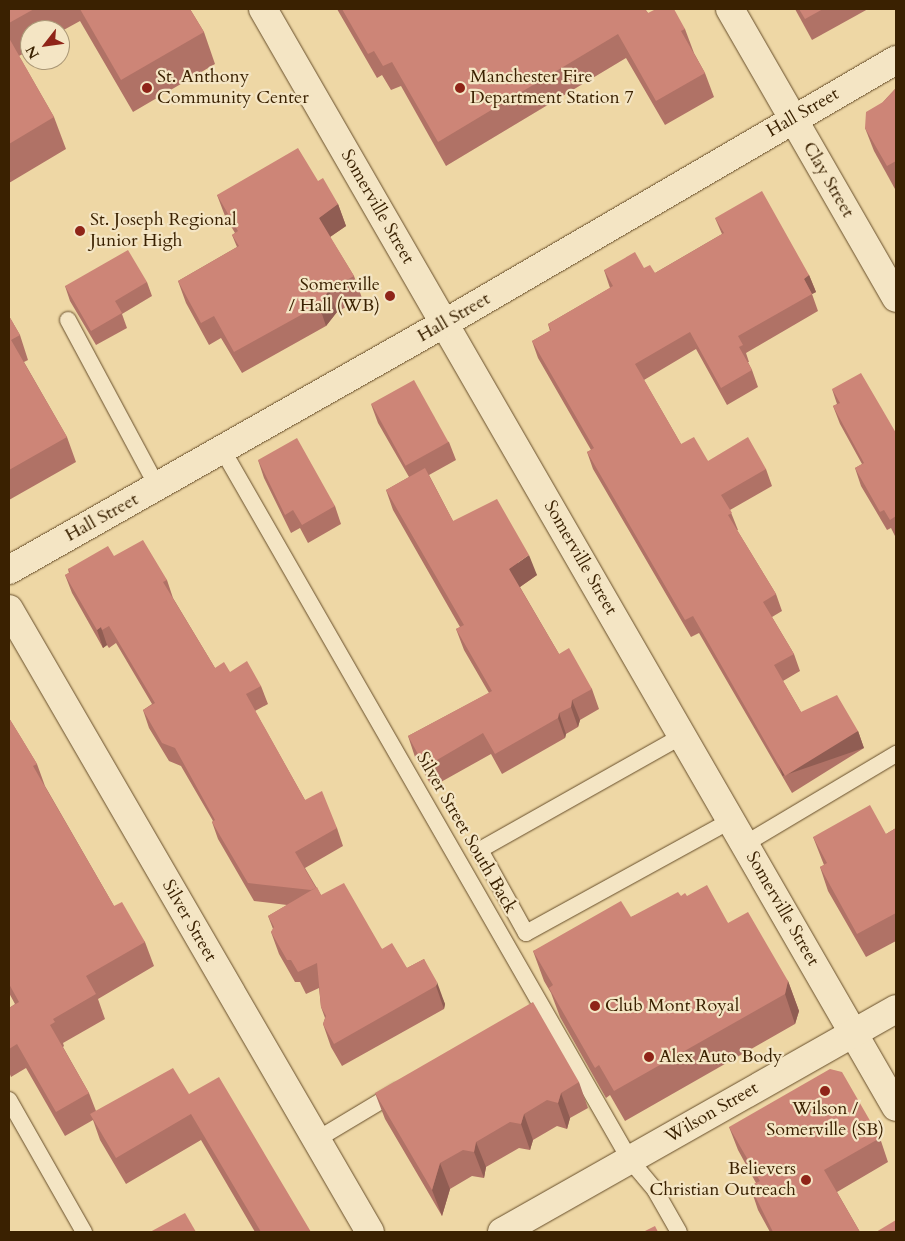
<!DOCTYPE html>
<style>
body{margin:0}
#map{position:relative;width:905px;height:1241px;overflow:hidden;background:#eed7a5;font-family:Cardo,serif}
div>[style]{position:absolute}
[style*='--x']{left:calc(var(--x)*1px);top:calc(var(--y)*1px);width:calc(var(--w)*1px);rotate:calc(var(--a)*1deg)}
.roads{filter:drop-shadow(0 0 1px #674e2a) drop-shadow(0 0 1px #674e2a)}
.lane>*{height:16px;margin:-8px;padding:0 8px;transform-origin:8px;border-radius:8px;background:#f4e5c4}
.street>*{height:28px;margin:-14px;padding:0 14px;transform-origin:14px;border-radius:14px;background:#f4e5c4}
.wall>*{inset:0;background:#b07266}
.shaded-wall>*{inset:0;background:#905d53;transform-origin:0 0}
.building>*{inset:0;background:#cd8577;transform-origin:0 0}
.dots>*{width:14px;height:14px;translate:-50% -50%;box-sizing:border-box;border:2px solid #f4e5c4;border-radius:50%}
span{translate:-50% -50%;white-space:nowrap;text-align:center;line-height:1.15;-webkit-text-stroke:4.5px #f4e5c4;paint-order:stroke}
.poi-label{font-size:18px;color:#3a2101}
.left{translate:0 -50%;text-align:left}
.right{translate:-100% -50%;text-align:right}
.street-label{font-size:18px;color:#3a2101}
.frame{position:absolute;inset:0;border:10px solid #3a2101;pointer-events:none}
.north{position:absolute;left:20px;top:20px;width:50px;height:50px;box-sizing:border-box;background:#f4e5c4;border:1px solid #aa9776;border-radius:50%;rotate:240deg;font-size:14px;font-weight:700;line-height:20px;text-align:center;color:#3a2101}
.north::after{content:'';display:block;margin:auto;width:18px;height:22px;background:#8f2418;clip-path:polygon(50% 0,100% 100%,50% 72%,0 100%)}
</style>
<div id="map">
<div class="roads">
<div class="lane">
<div style="--x:68;--y:320;--w:188;--a:61.8"></div>
<div style="--x:222;--y:449;--w:820;--a:60.15"></div>
<div style="--x:630;--y:1160;--w:39;--a:50"></div>
<div style="--x:655;--y:1190;--w:48;--a:60.3"></div>
<div style="--x:682;--y:736;--w:232;--a:150.6"></div>
<div style="--x:480;--y:850;--w:95;--a:61"></div>
<div style="--x:526;--y:933;--w:233;--a:-28.8"></div>
<div style="--x:745;--y:844;--w:176;--a:-30.8"></div>
<div style="--x:9;--y:1100;--w:152;--a:60.4"></div>
<div style="--x:316;--y:1140;--w:96;--a:-30.9"></div>
</div>
<div class="street">
<div style="--x:263;--y:9;--w:1267;--a:60.04"></div>
<div style="--x:730;--y:9;--w:333;--a:60.1"></div>
<div style="--x:9;--y:570;--w:501;--a:-29.53"></div>
<div style="--x:445;--y:323;--w:522;--a:-30.25"></div>
<div style="--x:9;--y:609;--w:720;--a:59.91"></div>
<div style="--x:502;--y:1232;--w:453;--a:-29.5"></div>
</div>
</div>
<div class="wall">
<div style="clip-path:polygon(9px 9px,190px 9px,204px 32px,215px 64px,133px 112px,80px 21px,60px 32px,60px 30px,30px 30px,30px 50px,19px 56px,54px 117px,66px 149px,9px 183px)"></div>
<div style="clip-path:polygon(337px 9px,645px 9px,648px 13px,685px 29px,694px 53px,705px 73px,714px 97px,665px 125px,626px 58px,446px 166px,401px 86px,391px 90px,382px 75px,377px 78px)"></div>
<div style="clip-path:polygon(795px 9px,868px 9px,812px 40px)"></div>
<div style="clip-path:polygon(896px 88px,896px 188px,895px 189px,874px 151px,865px 128px,883px 102px)"></div>
<div style="clip-path:polygon(318px 181px,338px 204px,346px 226px,330px 237px,354px 276px,362px 298px,337px 312px,326px 326px,242px 373px,221px 338px,209px 345px,186px 303px,178px 281px,237px 247px,232px 235px,235px 233px,225px 216px,217px 195px)"></div>
<div style="clip-path:polygon(715px 218px,809px 275px,816px 292px,812px 294px,818px 311px,746px 353px,749px 362px,748px 362px,752px 370px,758px 387px,727px 405px,696px 349px,644px 380px,681px 444px,708px 461px,766px 469px,772px 486px,730px 510px,738px 530px,737px 530px,776px 594px,782px 611px,772px 617px,794px 654px,800px 671px,783px 681px,801px 712px,858px 731px,864px 748px,792px 793px,699px 633px,691px 637px,593px 469px,587px 452px,591px 450px,538px 358px,532px 341px,550px 331px,548px 324px,610px 288px,604px 270px,644px 268px,655px 273px,722px 234px)"></div>
<div style="clip-path:polygon(147px 282px,152px 296px,122px 314px,127px 328px,96px 345px,70px 301px,65px 286px)"></div>
<div style="clip-path:polygon(9px 316px,20px 335px,28px 360px,24px 362px,67px 437px,76px 462px,9px 500px)"></div>
<div style="clip-path:polygon(832px 389px,896px 433px,896px 538px,891px 528px,887px 530px,861px 486px,855px 468px,862px 464px,840px 424px,833px 406px,837px 404px)"></div>
<div style="clip-path:polygon(371px 404px,449px 442px,456px 460px,429px 475px,453px 521px,537px 575px,520px 587px,559px 654px,592px 689px,599px 709px,580px 720px,578px 727px,566px 734px,565px 738px,502px 774px,491px 754px,432px 787px,415px 757px,408px 736px,489px 693px,464px 650px,456px 629px,460px 627px,393px 510px,386px 490px,409px 477px,378px 423px)"></div>
<div style="clip-path:polygon(258px 460px,335px 506px,341px 524px,308px 543px,300px 528px,291px 533px,264px 478px)"></div>
<div style="clip-path:polygon(114px 556px,167px 580px,173px 598px,215px 668px,230px 672px,261px 686px,268px 704px,255px 711px,305px 800px,337px 828px,343px 846px,305px 868px,321px 895px,382px 949px,407px 968px,424px 959px,445px 1004px,444px 1009px,342px 1066px,331px 1047px,323px 1024px,325px 1018px,321px 1007px,319px 988px,306px 994px,300px 982px,295px 982px,279px 954px,271px 932px,273px 929px,268px 916px,287px 905px,254px 901px,218px 839px,212px 822px,213px 821px,181px 766px,169px 761px,149px 728px,143px 710px,152px 704px,116px 643px,109px 648px,107px 645px,103px 648px,72px 593px,65px 575px,69px 573px,68px 569px)"></div>
<div style="clip-path:polygon(9px 718px,37px 764px,45px 786px,114px 906px,145px 942px,154px 966px,98px 999px,105px 1019px,63px 1043px,64px 1046px,63px 1047px,89px 1093px,96px 1111px,189px 1094px,311px 1232px,255px 1232px,201px 1140px,126px 1184px,100px 1140px,93px 1120px,65px 1136px,26px 1068px,11px 1077px,9px 1072px,9px 1008px,15px 1004px,9px 993px)"></div>
<div style="clip-path:polygon(896px 828px,896px 941px,866px 957px,828px 891px,820px 867px,824px 865px,813px 837px,886px 834px)"></div>
<div style="clip-path:polygon(681px 896px,687px 896px,728px 923px,788px 981px,799px 1011px,795px 1024px,625px 1121px,610px 1095px,606px 1098px,560px 1017px,551px 993px,544px 981px,533px 951px,631px 917px)"></div>
<div style="clip-path:polygon(579px 1082px,588px 1108px,570px 1118px,567px 1129px,557px 1126px,533px 1140px,530px 1150px,519px 1148px,486px 1167px,484px 1178px,472px 1176px,450px 1189px,442px 1216px,385px 1119px,375px 1093px)"></div>
<div style="clip-path:polygon(729px 1127px,880px 1138px,888px 1162px,837px 1192px,860px 1232px,770px 1232px,758px 1210px,750px 1186px,756px 1183px,738px 1150px)"></div>
</div>
<div class="shaded-wall">
<div style="clip-path:polygon(338px 204px,346px 226px,327px 239px,319px 218px)"></div>
<div style="clip-path:polygon(809px 275px,816px 292px,812px 294px,804px 279px)"></div>
<div style="clip-path:polygon(329px 290px,337px 312px,326px 326px,319px 305px)"></div>
<div style="clip-path:polygon(529px 555px,537px 575px,517px 589px,509px 569px)"></div>
<div style="clip-path:polygon(101px 627px,107px 645px,103px 648px,97px 630px)"></div>
<div style="clip-path:polygon(572px 700px,580px 720px,578px 727px,571px 707px)"></div>
<div style="clip-path:polygon(559px 713px,566px 734px,565px 738px,558px 718px)"></div>
<div style="left:858px;top:731px;width:18px;height:86px;rotate:71deg"></div>
<div style="clip-path:polygon(788px 981px,799px 1011px,795px 1024px,785px 994px)"></div>
<div style="clip-path:polygon(437px 982px,445px 1004px,444px 1009px,436px 986px)"></div>
<div style="clip-path:polygon(561px 1093px,570px 1118px,567px 1129px,558px 1103px)"></div>
<div style="clip-path:polygon(524px 1114px,533px 1140px,530px 1150px,521px 1124px)"></div>
<div style="clip-path:polygon(476px 1142px,486px 1167px,484px 1178px,474px 1152px)"></div>
<div style="clip-path:polygon(440px 1163px,450px 1189px,442px 1216px,432px 1190px)"></div>
</div>
<div class="building">
<div style="clip-path:polygon(9px 9px,34px 9px,9px 23px)"></div>
<div style="clip-path:polygon(80px 9px,190px 9px,204px 32px,121px 80px)"></div>
<div style="clip-path:polygon(342px 9px,645px 9px,648px 13px,656px 9px,674px 9px,685px 29px,681px 31px,705px 73px,656px 101px,618px 34px,438px 142px,392px 62px,383px 66px,374px 51px,368px 54px)"></div>
<div style="clip-path:polygon(799px 9px,823px 9px,805px 19px)"></div>
<div style="clip-path:polygon(9px 38px,54px 117px,9px 144px)"></div>
<div style="clip-path:polygon(896px 88px,896px 161px,887px 166px,865px 128px,866px 112px,883px 102px)"></div>
<div style="clip-path:polygon(298px 148px,318px 181px,323px 178px,338px 204px,319px 218px,354px 276px,329px 290px,319px 305px,234px 352px,214px 316px,201px 323px,178px 281px,239px 246px,232px 235px,238px 231px,217px 195px)"></div>
<div style="clip-path:polygon(762px 191px,809px 275px,804px 279px,812px 294px,738px 336px,743px 345px,739px 347px,752px 370px,721px 388px,690px 332px,635px 364px,681px 444px,694px 437px,708px 461px,748px 437px,766px 469px,721px 495px,732px 513px,728px 515px,776px 594px,763px 602px,794px 654px,774px 665px,801px 712px,837px 695px,858px 731px,785px 776px,693px 616px,685px 620px,587px 452px,594px 448px,532px 341px,551px 330px,548px 324px,613px 286px,604px 270px,635px 252px,644px 268px,650px 265px,655px 273px,724px 233px,715px 218px)"></div>
<div style="clip-path:polygon(128px 250px,147px 282px,115px 301px,122px 313px,91px 331px,65px 286px)"></div>
<div style="clip-path:polygon(9px 316px,20px 335px,11px 340px,67px 437px,9px 470px)"></div>
<div style="clip-path:polygon(861px 373px,896px 433px,896px 516px,890px 520px,884px 510px,880px 512px,855px 468px,864px 463px,833px 406px,840px 403px,832px 389px)"></div>
<div style="left:414px;top:380px;width:71px;height:49px;rotate:61deg"></div>
<div style="clip-path:polygon(297px 438px,335px 506px,302px 525px,293px 510px,285px 515px,258px 460px)"></div>
<div style="clip-path:polygon(425px 468px,453px 521px,497px 499px,529px 555px,509px 569px,559px 654px,569px 648px,592px 689px,572px 700px,571px 707px,559px 713px,558px 718px,495px 754px,483px 733px,425px 767px,408px 736px,492px 691px,456px 629px,464px 625px,386px 490px)"></div>
<div style="clip-path:polygon(143px 540px,167px 580px,163px 582px,215px 668px,224px 662px,230px 672px,247px 661px,261px 686px,246px 694px,305px 800px,322px 791px,337px 828px,295px 852px,316px 888px,311px 890px,248px 883px,212px 822px,215px 820px,175px 748px,162px 743px,143px 710px,155px 703px,109px 626px,102px 630px,101px 627px,97px 630px,65px 575px,70px 572px,68px 569px,108px 546px,114px 556px)"></div>
<div style="clip-path:polygon(9px 718px,22px 739px,37px 764px,33px 766px,114px 906px,122px 902px,145px 942px,86px 976px,96px 994px,53px 1019px,55px 1022px,50px 1025px,89px 1093px,56px 1112px,17px 1044px,9px 1049px,9px 1008px,19px 1002px,9px 984px)"></div>
<div style="clip-path:polygon(870px 805px,886px 834px,896px 828px,896px 913px,857px 934px,820px 867px,827px 863px,813px 837px)"></div>
<div style="clip-path:polygon(344px 883px,382px 949px,392px 943px,407px 968px,424px 959px,437px 982px,436px 986px,334px 1044px,323px 1024px,326px 1016px,321px 1007px,317px 963px,298px 972px,291px 960px,287px 960px,271px 932px,274px 927px,268px 916px,317px 887px,321px 895px)"></div>
<div style="clip-path:polygon(707px 885px,728px 923px,748px 912px,788px 981px,785px 994px,614px 1091px,599px 1065px,595px 1068px,549px 988px,553px 985px,533px 951px,621px 901px,631px 917px,678px 892px,681px 896px,685px 893px,687px 896px)"></div>
<div style="clip-path:polygon(533px 1002px,579px 1082px,561px 1093px,558px 1103px,547px 1100px,524px 1114px,521px 1124px,510px 1122px,476px 1142px,474px 1152px,463px 1150px,440px 1163px,432px 1190px,375px 1093px)"></div>
<div style="clip-path:polygon(173px 1068px,189px 1094px,219px 1077px,311px 1232px,261px 1232px,191px 1114px,116px 1158px,90px 1114px)"></div>
<div style="clip-path:polygon(830px 1069px,842px 1072px,880px 1138px,824px 1170px,860px 1232px,773px 1232px,750px 1186px,760px 1181px,729px 1127px)"></div>
<div style="clip-path:polygon(185px 1213px,196px 1232px,150px 1232px)"></div>
<div style="clip-path:polygon(896px 1220px,896px 1232px,876px 1232px)"></div>
<div style="clip-path:polygon(655px 1226px,658px 1232px,643px 1232px)"></div>
</div>
<div class="dots">
<div style="left:147px;top:88px;background:#8f2418"></div>
<div style="left:460px;top:88px;background:#8f2418"></div>
<div style="left:80px;top:231px;background:#8f2418"></div>
<div style="left:390px;top:296px;background:#8f2418"></div>
<div style="left:595px;top:1006px;background:#8f2418"></div>
<div style="left:649px;top:1057px;background:#8f2418"></div>
<div style="left:825px;top:1091px;background:#8f2418"></div>
<div style="left:806px;top:1180px;background:#8f2418"></div>
</div>
<div class="poi-label">
<span class="left" style="left:157px;top:88px">St. Anthony<br>Community Center</span>
<span class="left" style="left:470px;top:88px">Manchester Fire<br>Department Station 7</span>
<span class="left" style="left:90px;top:231px">St. Joseph Regional<br>Junior High</span>
<span class="right" style="left:380px;top:296px">Somerville<br>/ Hall (WB)</span>
<span class="left" style="left:605px;top:1006px">Club Mont Royal</span>
<span class="left" style="left:659px;top:1057px">Alex Auto Body</span>
<span style="left:825px;top:1120px">Wilson /<br>Somerville (SB)</span>
<span class="right" style="left:796px;top:1180px">Believers<br>Christian Outreach</span>
</div>
<div class="street-label">
<span style="left:803px;top:113px;rotate:-30deg">Hall Street</span>
<span style="left:828px;top:180px;rotate:60deg">Clay Street</span>
<span style="left:377px;top:207px;rotate:60deg">Somerville Street</span>
<span style="left:454px;top:318px;rotate:-30deg">Hall Street</span>
<span style="left:102px;top:518px;rotate:-29deg">Hall Street</span>
<span style="left:580px;top:558px;rotate:60deg">Somerville Street</span>
<span style="left:466px;top:833px;rotate:60deg">Silver Street South Back</span>
<span style="left:782px;top:909px;rotate:60deg">Somerville Street</span>
<span style="left:189px;top:921px;rotate:60deg">Silver Street</span>
<span style="left:712px;top:1113px;rotate:-30deg">Wilson Street</span>
</div>
<div class="frame"></div>
<div class="north">N</div>
</div>
